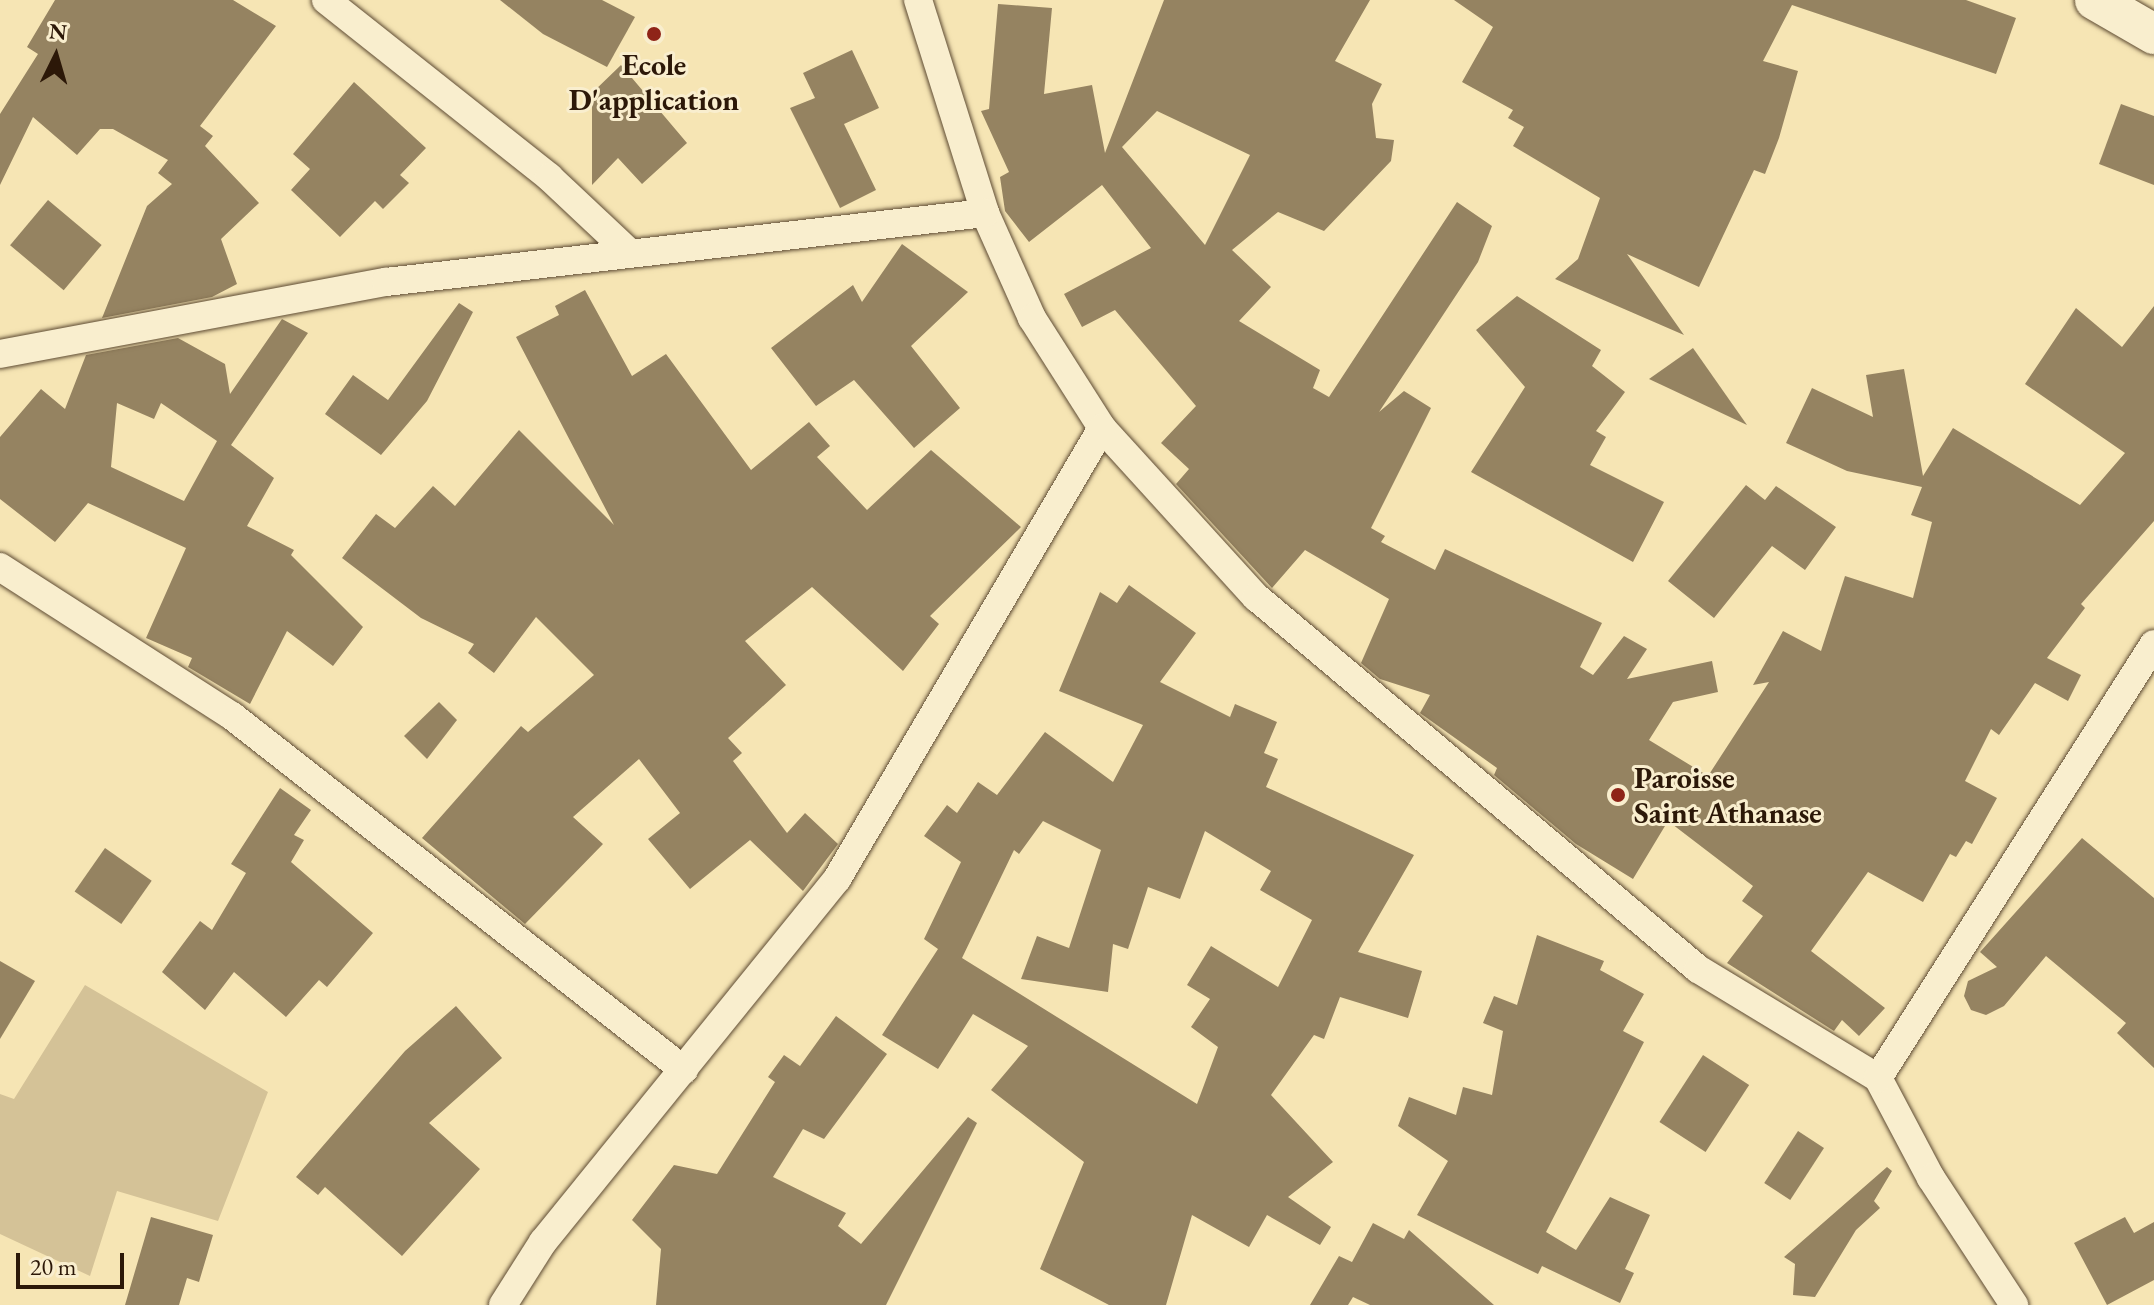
<!DOCTYPE html>
<style>
body{margin:0}
#map{position:relative;width:2154px;height:1305px;overflow:hidden;background:#f6e5b4;font-family:"EB Garamond",serif}
div>[style]{position:absolute}
[style*='--x']{left:calc(var(--x)*1px);top:calc(var(--y)*1px);width:calc(var(--w)*1px);rotate:calc(var(--a)*1deg)}
.green>*{inset:0;background:#d4c297}
.building>*{inset:0;background:#958361;transform-origin:0 0}
.roads{filter:drop-shadow(0 0 2px #5e4b33) drop-shadow(0 0 2px #5e4b33)}
.street>*{height:28px;margin:-14px;padding:0 14px;transform-origin:14px;border-radius:14px;background:#f9eece}
.secondary>*{height:40px;margin:-20px;padding:0 20px;transform-origin:20px;border-radius:20px;background:#f9eece}
.dots>*{width:22px;height:22px;translate:-50% -50%;box-sizing:border-box;border:4px solid #f9eece;border-radius:50%}
span{translate:-50% -50%;white-space:nowrap;text-align:center;line-height:1.15;-webkit-text-stroke:6px #f9eece;paint-order:stroke}
.poi-label{font-size:30px;color:#2c1808;font-weight:700}
.left{translate:0 -50%;text-align:left}
.north{position:absolute;left:16px;top:16px;width:80px;height:80px;-webkit-text-stroke:6px #f9eece;paint-order:stroke;rotate:5deg;font-size:22px;font-weight:700;line-height:32px;text-align:center;color:#2c1808}
.north::after{content:'';display:block;margin:auto;width:28px;height:36px;background:#2c1808;clip-path:polygon(50% 0,100% 100%,50% 72%,0 100%)}
.scale{position:absolute;left:16px;top:1253px;width:108px;height:36px;box-sizing:border-box;border:4px solid #2c1808;border-top:0;padding-left:10px;font-size:24px;line-height:28px;white-space:nowrap;color:#2c1808;-webkit-text-stroke:6px #f9eece;paint-order:stroke}
</style>
<div id="map">
<div class="green">
<div style="clip-path:polygon(85px 985px,268px 1092px,218px 1221px,117px 1191px,90px 1276px,0 1234px,0 1094px,14px 1099px)"></div>
</div>
<div class="building">
<div style="clip-path:polygon(55px 0,233px 0,276px 26px,200px 126px,213px 136px,205px 146px,259px 203px,221px 239px,237px 284px,212px 297px,102px 318px,147px 206px,172px 184px,158px 173px,168px 160px,113px 129px,100px 129px,77px 155px,33px 117px,0 185px,0 114px,38px 54px,27px 47px)"></div>
<div style="clip-path:polygon(500px 0,602px 0,635px 17px,607px 67px,543px 34px)"></div>
<div style="clip-path:polygon(evenodd,1164px 0,1370px 0,1335px 61px,1382px 84px,1372px 104px,1376px 138px,1394px 140px,1391px 161px,1324px 231px,1278px 212px,1232px 250px,1271px 287px,1239px 321px,1320px 370px,1313px 388px,1329px 397px,1457px 202px,1492px 226px,1478px 262px,1379px 412px,1404px 391px,1431px 408px,1371px 528px,1385px 536px,1381px 542px,1435px 570px,1445px 549px,1602px 623px,1580px 667px,1593px 675px,1624px 636px,1647px 649px,1627px 679px,1712px 661px,1718px 692px,1673px 702px,1649px 740px,1708px 776px,1769px 682px,1753px 685px,1783px 631px,1821px 651px,1845px 576px,1913px 598px,1932px 522px,1911px 515px,1922px 487px,1847px 471px,1786px 443px,1812px 388px,1873px 417px,1866px 375px,1904px 369px,1923px 476px,1953px 428px,2080px 505px,2125px 453px,2025px 384px,2076px 308px,2122px 347px,2154px 306px,2154px 521px,2081px 604px,2085px 608px,2047px 658px,2081px 675px,2068px 701px,2035px 683px,1999px 735px,1991px 729px,1965px 781px,1997px 798px,1972px 844px,1966px 841px,1956px 857px,1950px 854px,1923px 902px,1868px 872px,1811px 951px,1885px 1008px,1859px 1036px,1842px 1020px,1834px 1031px,1727px 963px,1763px 916px,1742px 901px,1753px 886px,1668px 821px,1633px 879px,1576px 844px,1494px 775px,1497px 768px,1420px 713px,1430px 695px,1380px 679px,1361px 663px,1389px 599px,1305px 550px,1272px 588px,1176px 484px,1189px 469px,1161px 443px,1196px 406px,1115px 310px,1082px 327px,1064px 294px,1151px 248px,1102px 185px,1029px 242px,1005px 211px,1000px 177px,1009px 172px,981px 111px,989px 109px,998px 4px,1052px 8px,1044px 94px,1092px 85px,1105px 153px,1164px 0,1157px 111px,1250px 155px,1205px 245px,1122px 147px,1157px 111px)"></div>
<div style="clip-path:polygon(1454px 0,1966px 0,2016px 18px,1996px 74px,1792px 5px,1763px 61px,1798px 71px,1779px 138px,1765px 174px,1754px 170px,1699px 287px,1627px 254px,1684px 335px,1555px 279px,1578px 259px,1600px 198px,1513px 146px,1524px 127px,1508px 118px,1513px 110px,1462px 82px,1493px 27px)"></div>
<div style="clip-path:polygon(852px 50px,879px 108px,844px 124px,876px 190px,840px 208px,790px 108px,815px 98px,803px 73px)"></div>
<div style="clip-path:polygon(621px 65px,687px 143px,642px 184px,618px 158px,592px 185px,592px 93px)"></div>
<div style="clip-path:polygon(354px 82px,426px 148px,400px 175px,409px 183px,383px 209px,375px 201px,340px 237px,291px 190px,310px 169px,293px 154px)"></div>
<div style="clip-path:polygon(2121px 104px,2154px 116px,2154px 185px,2099px 164px)"></div>
<div style="left:48px;top:200px;width:70px;height:59px;rotate:40deg"></div>
<div style="clip-path:polygon(902px 244px,968px 292px,911px 346px,960px 408px,914px 448px,854px 380px,816px 406px,771px 348px,853px 285px,862px 302px)"></div>
<div style="clip-path:polygon(585px 290px,632px 376px,666px 354px,751px 470px,809px 422px,830px 446px,817px 457px,867px 510px,931px 450px,1021px 527px,930px 616px,939px 624px,903px 671px,812px 587px,745px 641px,786px 685px,728px 738px,742px 753px,733px 761px,787px 833px,805px 813px,838px 844px,803px 891px,750px 840px,690px 889px,648px 839px,680px 813px,639px 759px,573px 817px,603px 844px,525px 924px,422px 838px,521px 726px,528px 732px,594px 675px,536px 617px,494px 673px,468px 653px,474px 644px,421px 618px,342px 558px,376px 514px,395px 528px,433px 486px,455px 506px,519px 430px,614px 525px,516px 337px,559px 315px,555px 306px)"></div>
<div style="clip-path:polygon(1517px 296px,1601px 350px,1592px 366px,1625px 392px,1596px 431px,1606px 437px,1590px 465px,1664px 502px,1633px 562px,1471px 472px,1525px 387px,1476px 330px)"></div>
<div style="clip-path:polygon(459px 303px,473px 312px,427px 401px,381px 455px,325px 414px,353px 375px,388px 400px)"></div>
<div style="clip-path:polygon(evenodd,282px 319px,308px 333px,231px 445px,274px 478px,247px 526px,294px 550px,291px 555px,363px 627px,333px 666px,287px 631px,250px 704px,188px 667px,192px 658px,146px 638px,186px 548px,88px 503px,55px 542px,0 499px,0 437px,41px 389px,65px 409px,86px 355px,178px 338px,225px 364px,230px 394px,282px 319px,117px 403px,154px 419px,161px 403px,217px 441px,184px 501px,111px 467px,117px 403px)"></div>
<div style="clip-path:polygon(1693px 348px,1747px 425px,1649px 379px)"></div>
<div style="clip-path:polygon(1746px 485px,1765px 500px,1776px 486px,1836px 527px,1805px 570px,1772px 546px,1714px 618px,1668px 581px)"></div>
<div style="clip-path:polygon(evenodd,1129px 585px,1196px 633px,1160px 682px,1230px 717px,1235px 704px,1277px 722px,1264px 753px,1278px 759px,1266px 787px,1414px 855px,1358px 952px,1422px 971px,1408px 1018px,1340px 997px,1324px 1039px,1314px 1035px,1271px 1095px,1333px 1162px,1288px 1197px,1331px 1227px,1320px 1245px,1267px 1215px,1249px 1247px,1192px 1215px,1166px 1305px,1109px 1305px,1040px 1269px,1084px 1162px,991px 1090px,1028px 1046px,973px 1014px,938px 1069px,882px 1035px,938px 949px,924px 939px,961px 862px,924px 836px,947px 805px,957px 813px,978px 782px,997px 795px,1045px 732px,1113px 782px,1143px 725px,1059px 691px,1100px 592px,1117px 603px,1129px 585px,1043px 821px,1101px 850px,1069px 948px,1037px 936px,1021px 979px,1108px 992px,1113px 944px,1128px 949px,1148px 887px,1180px 899px,1205px 831px,1271px 871px,1260px 890px,1312px 920px,1278px 987px,1211px 946px,1187px 985px,1210px 999px,1191px 1027px,1218px 1047px,1197px 1104px,962px 958px,1014px 850px,1019px 854px,1043px 821px)"></div>
<div style="clip-path:polygon(439px 702px,457px 720px,427px 759px,404px 736px)"></div>
<div style="clip-path:polygon(280px 788px,311px 810px,294px 835px,304px 840px,291px 862px,373px 933px,327px 987px,319px 980px,286px 1017px,234px 972px,205px 1010px,162px 972px,200px 921px,212px 930px,246px 873px,231px 864px)"></div>
<div style="clip-path:polygon(2082px 838px,2154px 898px,2154px 1068px,2117px 1033px,2126px 1023px,2046px 956px,2004px 1006px,1986px 1015px,1971px 1010px,1964px 996px,1968px 981px,1997px 967px,1980px 952px)"></div>
<div style="left:105px;top:848px;width:57px;height:53px;rotate:35deg"></div>
<div style="clip-path:polygon(1537px 935px,1604px 961px,1600px 970px,1644px 994px,1623px 1031px,1644px 1042px,1546px 1232px,1576px 1250px,1610px 1197px,1650px 1215px,1625px 1269px,1634px 1273px,1620px 1303px,1542px 1266px,1538px 1274px,1417px 1215px,1448px 1161px,1398px 1126px,1409px 1097px,1456px 1115px,1463px 1087px,1492px 1095px,1503px 1031px,1483px 1023px,1494px 996px,1517px 1005px)"></div>
<div style="clip-path:polygon(0 961px,35px 981px,0 1039px)"></div>
<div style="clip-path:polygon(456px 1006px,502px 1058px,429px 1123px,480px 1169px,402px 1256px,325px 1187px,318px 1195px,296px 1177px,405px 1051px)"></div>
<div style="clip-path:polygon(836px 1016px,887px 1054px,824px 1139px,803px 1129px,773px 1177px,846px 1213px,838px 1226px,861px 1244px,968px 1117px,977px 1123px,886px 1305px,656px 1305px,661px 1249px,632px 1220px,674px 1165px,717px 1174px,775px 1082px,768px 1077px,784px 1055px,800px 1066px)"></div>
<div style="left:1703px;top:1055px;width:55px;height:80px;rotate:33deg"></div>
<div style="left:1798px;top:1131px;width:31px;height:62px;rotate:33deg"></div>
<div style="clip-path:polygon(1887px 1167px,1892px 1171px,1874px 1201px,1880px 1208px,1856px 1230px,1815px 1297px,1793px 1295px,1795px 1264px,1784px 1257px)"></div>
<div style="clip-path:polygon(151px 1217px,213px 1235px,199px 1282px,187px 1278px,179px 1305px,125px 1305px)"></div>
<div style="clip-path:polygon(2125px 1217px,2134px 1233px,2154px 1222px,2154px 1280px,2107px 1305px,2074px 1243px)"></div>
<div style="clip-path:polygon(1373px 1223px,1404px 1239px,1409px 1230px,1494px 1305px,1370px 1305px,1353px 1297px,1348px 1305px,1310px 1305px,1339px 1256px,1352px 1262px)"></div>
</div>
<div class="roads">
<div class="street">
<div style="--x:326;--y:0;--w:285;--a:38.4"></div>
<div style="--x:549;--y:177;--w:110;--a:43.2"></div>
<div style="--x:918;--y:0;--w:223;--a:72.5"></div>
<div style="--x:985;--y:213;--w:115;--a:65.9"></div>
<div style="--x:1032;--y:318;--w:130;--a:57.5"></div>
<div style="--x:1102;--y:428;--w:229;--a:47.7"></div>
<div style="--x:1256;--y:597;--w:578;--a:40.08"></div>
<div style="--x:1698;--y:969;--w:210;--a:31.2"></div>
<div style="--x:1878;--y:1078;--w:113;--a:62.1"></div>
<div style="--x:1931;--y:1178;--w:152;--a:56.8"></div>
<div style="--x:0;--y:354;--w:393;--a:-10.6"></div>
<div style="--x:386;--y:282;--w:603;--a:-6.57"></div>
<div style="--x:0;--y:567;--w:276;--a:32.7"></div>
<div style="--x:232;--y:716;--w:574;--a:38.07"></div>
<div style="--x:1878;--y:1078;--w:514;--a:-57.55"></div>
<div style="--x:503;--y:1305;--w:75;--a:-57.6"></div>
<div style="--x:543;--y:1242;--w:467;--a:-51"></div>
<div style="--x:837;--y:879;--w:523;--a:-59.56"></div>
</div>
<div class="secondary">
<div style="--x:2095;--y:0;--w:68;--a:30"></div>
</div>
</div>
<div class="dots">
<div style="left:654px;top:34px;background:#8f2418"></div>
<div style="left:1618px;top:795px;background:#8f2418"></div>
</div>
<div class="poi-label">
<span style="left:654px;top:82px">Ecole<br>D'application</span>
<span class="left" style="left:1634px;top:795px">Paroisse<br>Saint Athanase</span>
</div>
<div class="north">N</div>
<div class="scale">20 m</div>
</div>
